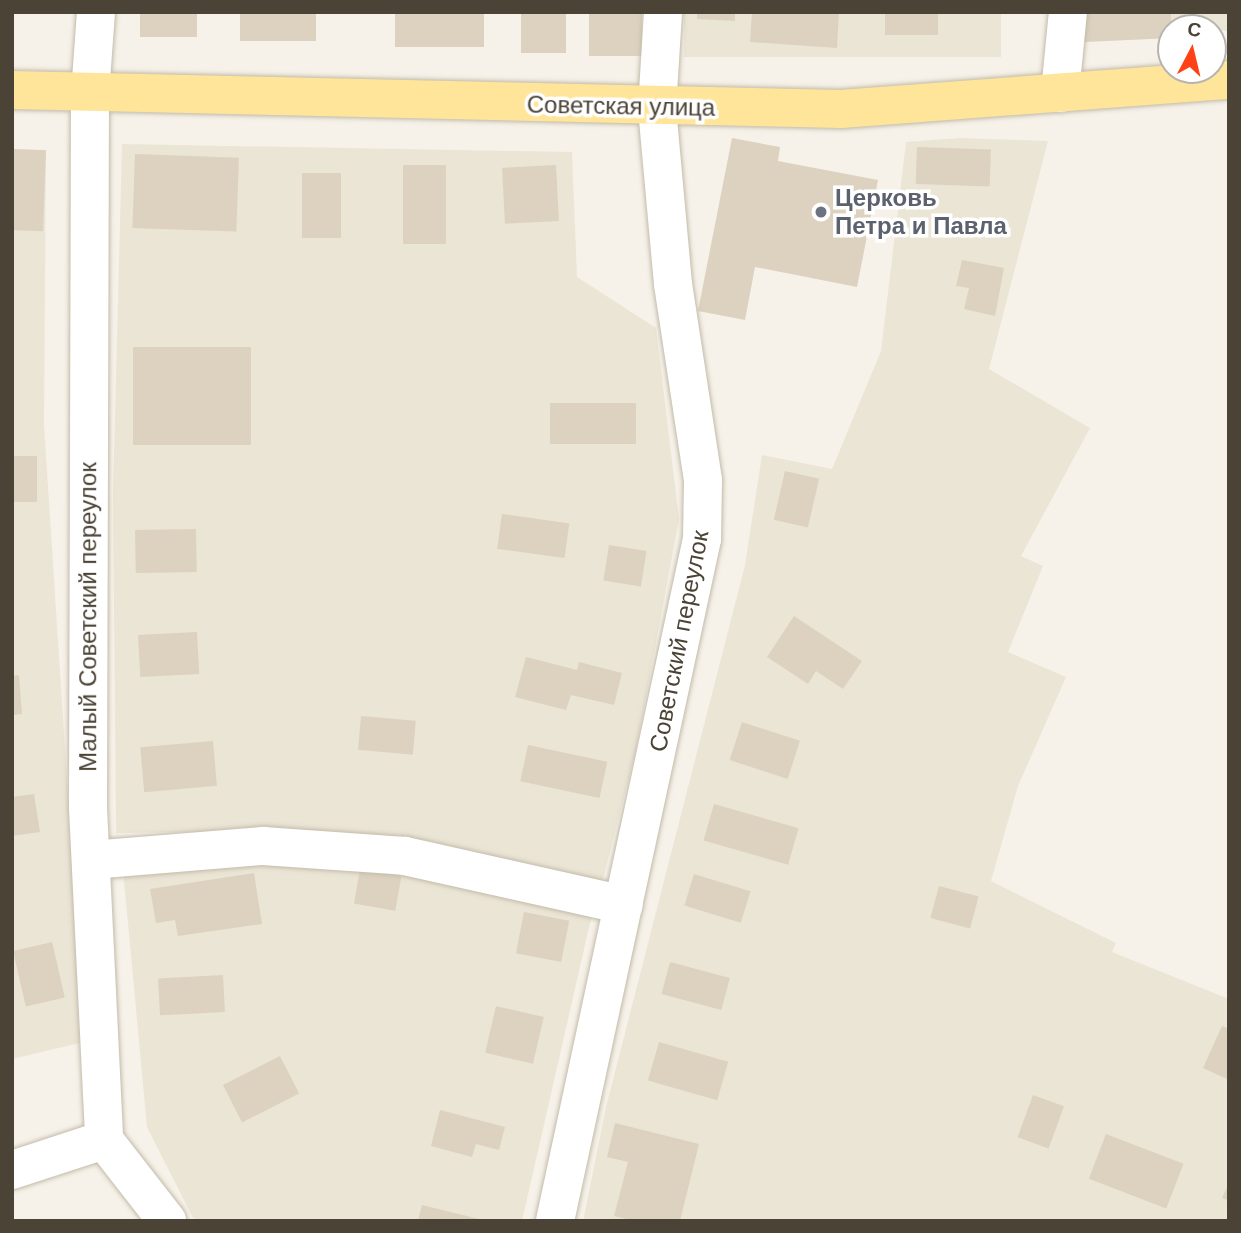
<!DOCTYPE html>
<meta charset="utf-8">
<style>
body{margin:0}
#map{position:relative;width:1241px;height:1233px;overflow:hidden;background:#f6f2e9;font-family:Arial,sans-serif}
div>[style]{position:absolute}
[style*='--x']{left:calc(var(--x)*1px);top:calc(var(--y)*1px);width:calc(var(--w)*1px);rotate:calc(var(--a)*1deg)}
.residential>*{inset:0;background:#ebe5d6;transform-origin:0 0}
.building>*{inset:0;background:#dcd2bf;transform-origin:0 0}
.roads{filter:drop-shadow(0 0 2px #c3bbaa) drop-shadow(0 0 2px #c3bbaa)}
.minor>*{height:38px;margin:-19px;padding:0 19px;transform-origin:19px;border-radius:19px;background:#fff}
.major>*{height:38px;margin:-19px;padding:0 19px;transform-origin:19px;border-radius:19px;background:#ffe599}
.dots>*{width:19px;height:19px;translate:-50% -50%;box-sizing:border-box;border:4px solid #fff;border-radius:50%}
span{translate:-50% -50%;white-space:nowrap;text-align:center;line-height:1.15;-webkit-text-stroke:7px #fff;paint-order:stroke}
.street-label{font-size:24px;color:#4b4336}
.worship-label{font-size:24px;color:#5b616d;font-weight:700}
.left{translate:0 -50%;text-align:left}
.frame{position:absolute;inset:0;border:14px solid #4b4336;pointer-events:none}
.north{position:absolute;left:1157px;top:14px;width:70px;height:70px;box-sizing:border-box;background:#fff;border:2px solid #b7b4af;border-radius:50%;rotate:7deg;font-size:19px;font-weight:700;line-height:28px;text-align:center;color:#4b4336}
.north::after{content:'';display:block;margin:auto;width:24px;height:32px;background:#ff4117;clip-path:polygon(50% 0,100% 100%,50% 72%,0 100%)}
</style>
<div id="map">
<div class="residential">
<div style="left:684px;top:12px;width:317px;height:45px"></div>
<div style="clip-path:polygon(1081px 12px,1229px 12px,1229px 31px,1171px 28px,1171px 38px,1083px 42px)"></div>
<div style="clip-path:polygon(959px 138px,1048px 141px,989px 369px,1090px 428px,1021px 556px,1043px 566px,1008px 652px,1066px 677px,1018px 786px,991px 881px,1116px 943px,1112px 952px,1229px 999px,1229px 1221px,583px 1221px,606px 1107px,745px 565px,762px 455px,832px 469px,881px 351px,906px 142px)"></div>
<div style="clip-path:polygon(122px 144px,572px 152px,577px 277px,656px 328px,679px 519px,636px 750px,601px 887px,431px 841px,267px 831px,116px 833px,113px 494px)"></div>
<div style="clip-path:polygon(12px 149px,46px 150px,44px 425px,84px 1042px,12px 1059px)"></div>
<div style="clip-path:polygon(358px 859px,593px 910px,522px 1221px,200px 1221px,193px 1218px,147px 1127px,123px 870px)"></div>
</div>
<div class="building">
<div style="left:140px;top:12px;width:57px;height:25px"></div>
<div style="left:240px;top:12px;width:76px;height:29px"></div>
<div style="left:395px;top:12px;width:89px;height:35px"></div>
<div style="left:521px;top:12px;width:45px;height:41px"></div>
<div style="left:589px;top:12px;width:53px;height:44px"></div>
<div style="clip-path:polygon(697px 12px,735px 12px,735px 21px,697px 19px)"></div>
<div style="clip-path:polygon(752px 12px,839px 12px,837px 48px,750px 42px)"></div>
<div style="left:885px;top:12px;width:53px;height:23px"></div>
<div style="clip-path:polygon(1081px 12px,1171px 12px,1171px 38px,1083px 42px)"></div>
<div style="clip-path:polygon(732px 138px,780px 147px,778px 161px,878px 180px,857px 287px,755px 267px,745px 320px,698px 311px)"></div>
<div style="left:917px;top:147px;width:74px;height:37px;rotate:2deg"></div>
<div style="left:12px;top:149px;width:34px;height:81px;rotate:2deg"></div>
<div style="left:135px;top:154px;width:104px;height:74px;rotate:2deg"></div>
<div style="left:403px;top:165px;width:43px;height:79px"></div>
<div style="left:556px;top:165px;width:56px;height:54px;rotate:87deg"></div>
<div style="left:302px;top:173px;width:39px;height:65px"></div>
<div style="clip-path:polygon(962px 260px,1004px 268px,995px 316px,964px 309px,969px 288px,956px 286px)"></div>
<div style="left:133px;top:347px;width:118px;height:98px"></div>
<div style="left:550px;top:403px;width:86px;height:41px"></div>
<div style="left:12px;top:456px;width:25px;height:46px"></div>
<div style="left:785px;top:471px;width:35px;height:50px;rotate:13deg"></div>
<div style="left:502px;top:514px;width:68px;height:35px;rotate:8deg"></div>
<div style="left:196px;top:529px;width:43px;height:61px;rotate:89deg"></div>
<div style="left:609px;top:545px;width:38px;height:36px;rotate:9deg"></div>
<div style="clip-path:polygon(794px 616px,862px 661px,843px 689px,816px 671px,808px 684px,767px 657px)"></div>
<div style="left:197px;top:632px;width:42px;height:59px;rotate:87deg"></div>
<div style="clip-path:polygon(526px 657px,577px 670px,579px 662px,622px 673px,614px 705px,571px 695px,566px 710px,515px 697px)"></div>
<div style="clip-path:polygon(19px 675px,22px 714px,12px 715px,12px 676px)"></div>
<div style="left:361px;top:716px;width:55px;height:34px;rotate:5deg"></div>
<div style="left:742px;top:722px;width:61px;height:40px;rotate:18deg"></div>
<div style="left:213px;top:741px;width:45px;height:73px;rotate:85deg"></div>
<div style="left:528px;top:745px;width:81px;height:37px;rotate:12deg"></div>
<div style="clip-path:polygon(34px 794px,40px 832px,12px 836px,12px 797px)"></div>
<div style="left:714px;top:804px;width:88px;height:38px;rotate:16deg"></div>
<div style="left:360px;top:869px;width:42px;height:35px;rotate:10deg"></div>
<div style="clip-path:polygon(254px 873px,262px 924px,178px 936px,175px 920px,156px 923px,150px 889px)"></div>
<div style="left:694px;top:874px;width:59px;height:33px;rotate:17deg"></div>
<div style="left:939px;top:886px;width:41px;height:33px;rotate:15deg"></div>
<div style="left:524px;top:912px;width:46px;height:42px;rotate:11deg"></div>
<div style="left:52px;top:942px;width:57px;height:40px;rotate:77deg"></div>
<div style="left:670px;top:962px;width:62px;height:33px;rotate:15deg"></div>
<div style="left:223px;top:975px;width:37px;height:65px;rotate:87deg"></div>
<div style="left:496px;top:1006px;width:49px;height:48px;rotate:13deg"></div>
<div style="clip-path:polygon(1222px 1026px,1229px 1029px,1229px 1080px,1203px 1068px)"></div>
<div style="left:659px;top:1042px;width:72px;height:40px;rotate:16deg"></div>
<div style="left:280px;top:1056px;width:42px;height:64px;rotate:63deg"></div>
<div style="left:1033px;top:1095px;width:33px;height:45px;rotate:20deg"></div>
<div style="clip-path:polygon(440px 1110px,505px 1127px,499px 1150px,476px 1144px,472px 1157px,431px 1146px)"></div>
<div style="clip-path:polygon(615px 1123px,699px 1144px,680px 1221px,635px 1221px,614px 1216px,628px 1162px,607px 1157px)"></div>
<div style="left:1106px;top:1134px;width:83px;height:48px;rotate:21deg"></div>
<div style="clip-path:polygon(1229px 1183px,1229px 1201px,1222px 1198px)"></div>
<div style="clip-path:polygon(422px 1205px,483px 1220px,482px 1221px,418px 1221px)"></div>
</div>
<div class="roads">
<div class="minor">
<div style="--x:96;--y:12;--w:81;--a:94.2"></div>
<div style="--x:90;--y:93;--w:715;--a:90.16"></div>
<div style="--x:88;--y:808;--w:332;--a:87.2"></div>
<div style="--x:1060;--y:93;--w:81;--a:-84.4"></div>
<div style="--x:91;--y:860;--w:173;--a:-4.7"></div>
<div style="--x:263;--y:846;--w:142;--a:4"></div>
<div style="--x:405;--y:856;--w:224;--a:12.6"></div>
<div style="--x:12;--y:1170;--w:97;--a:-18.1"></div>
<div style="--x:104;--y:1140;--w:103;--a:52.1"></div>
<div style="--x:555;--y:1221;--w:698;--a:-77.84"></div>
<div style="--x:702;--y:539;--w:59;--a:-89"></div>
<div style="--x:703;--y:480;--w:198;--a:-98.7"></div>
<div style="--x:673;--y:284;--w:177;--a:-95.2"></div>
<div style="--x:657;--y:108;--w:96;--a:-86.4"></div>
</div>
<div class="major">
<div style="--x:12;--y:90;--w:829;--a:1.31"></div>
<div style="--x:841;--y:109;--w:389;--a:-4.3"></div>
</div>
</div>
<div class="dots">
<div style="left:821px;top:212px;background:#6b7280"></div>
</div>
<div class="street-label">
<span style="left:621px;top:106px;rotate:1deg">Советская улица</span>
<span style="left:88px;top:617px;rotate:-90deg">Малый Советский переулок</span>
<span style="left:679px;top:641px;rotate:-79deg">Советский переулок</span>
</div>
<div class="worship-label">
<span class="left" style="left:835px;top:212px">Церковь<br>Петра и Павла</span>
</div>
<div class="frame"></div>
<div class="north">С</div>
</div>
